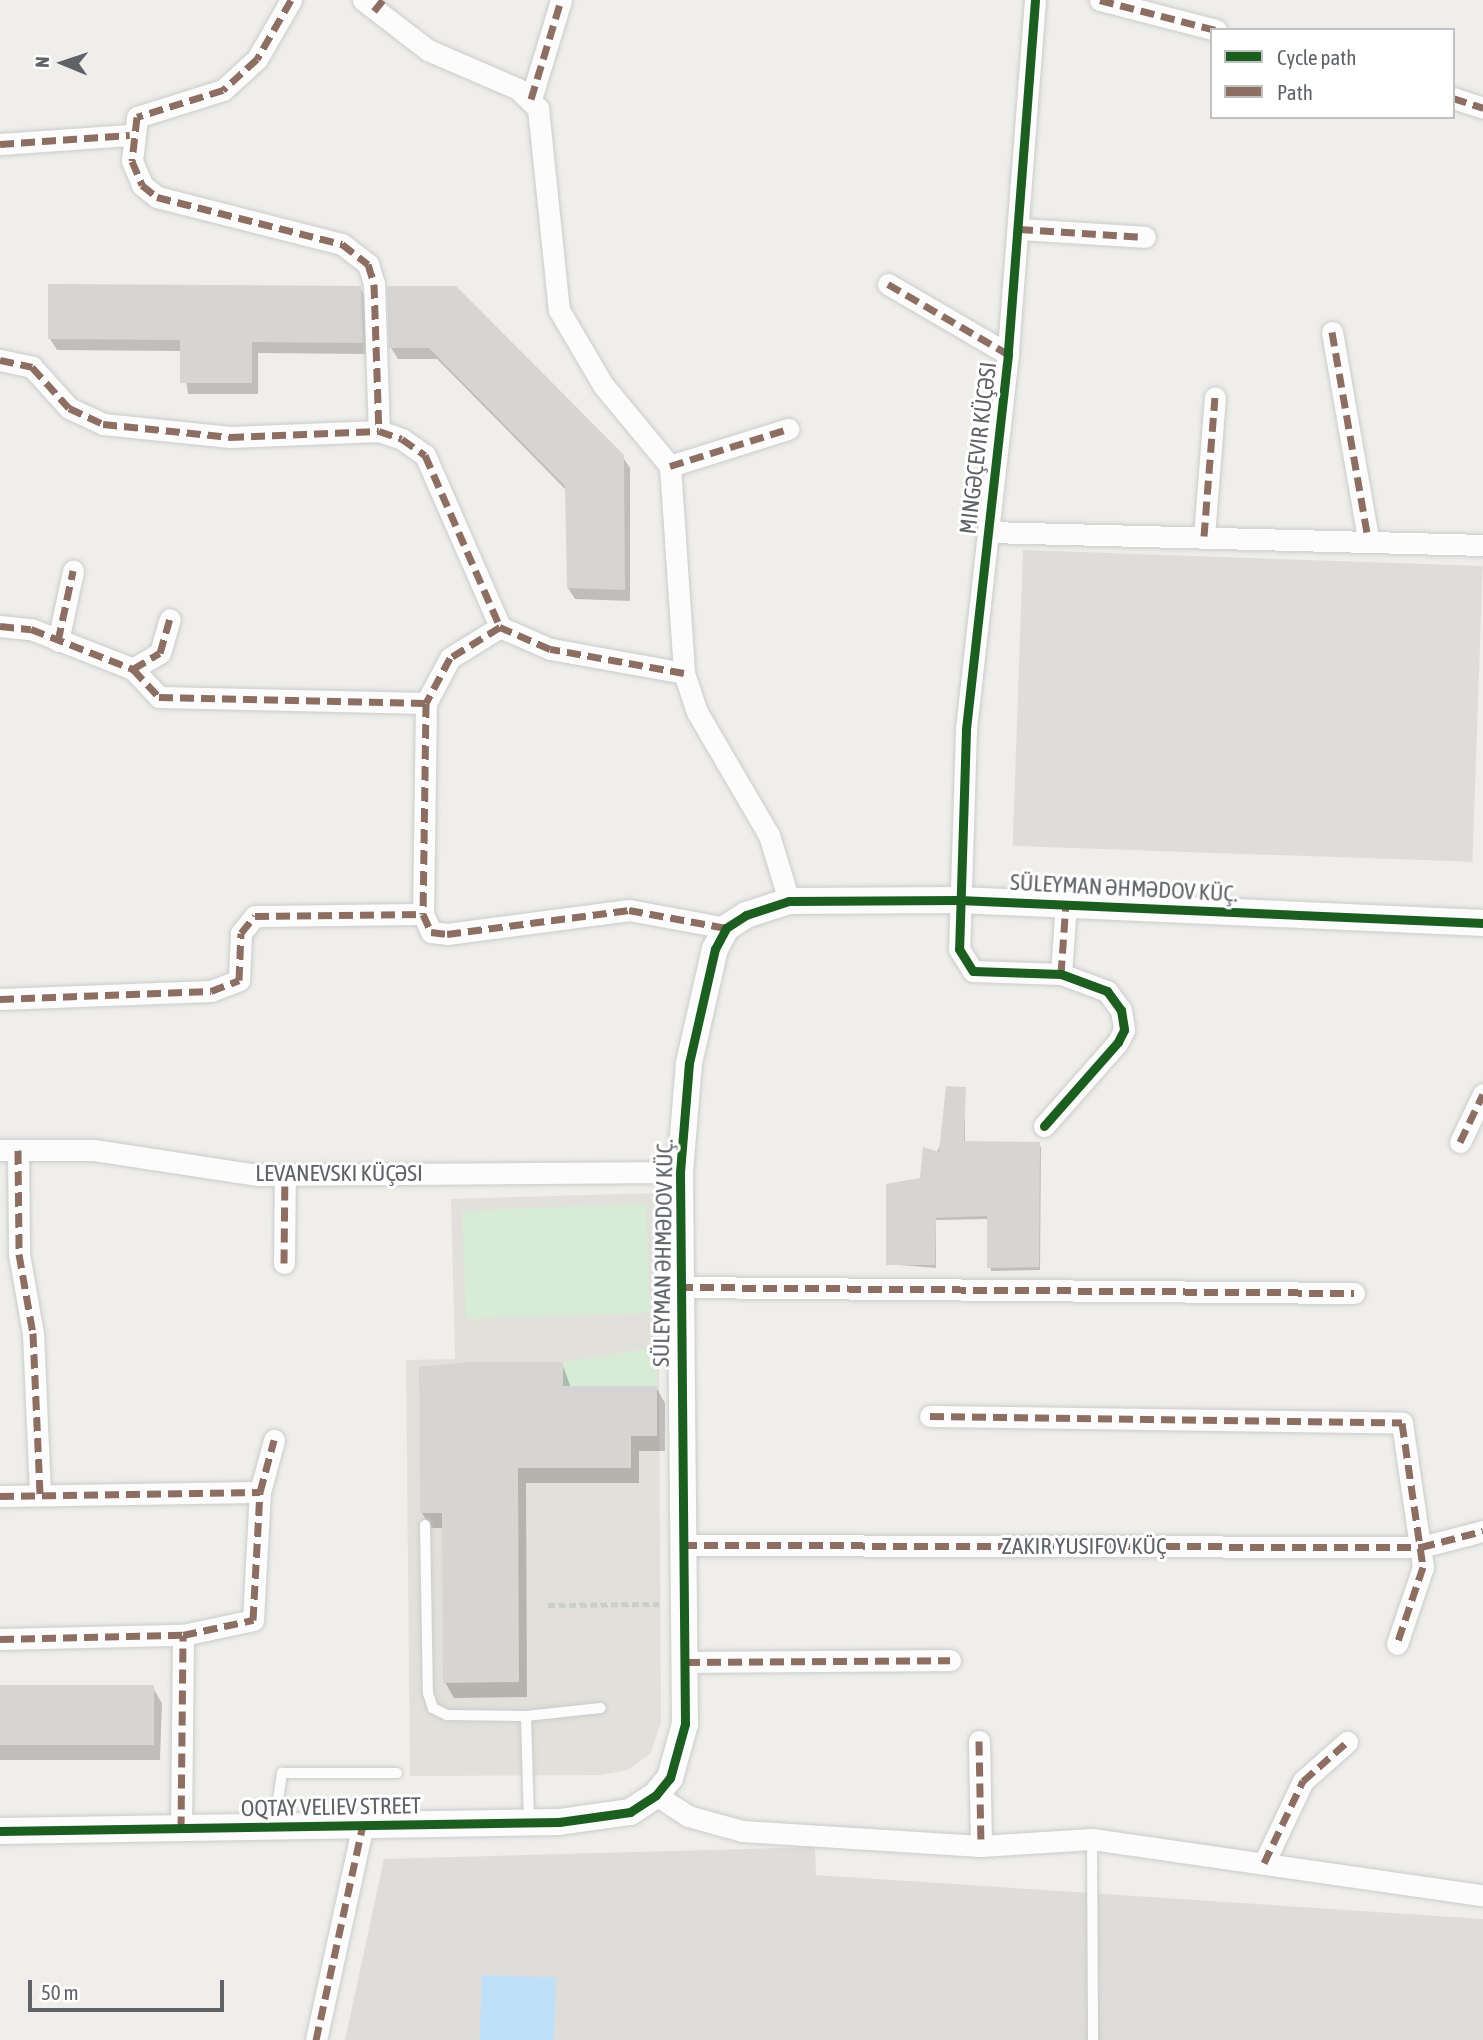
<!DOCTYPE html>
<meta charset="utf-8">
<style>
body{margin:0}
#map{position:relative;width:1483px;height:2040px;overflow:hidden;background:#efeeea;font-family:"Asap Condensed",sans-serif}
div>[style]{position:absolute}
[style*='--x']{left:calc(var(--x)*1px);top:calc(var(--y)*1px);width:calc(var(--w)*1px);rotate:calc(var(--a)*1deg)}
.industrial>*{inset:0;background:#dfddda;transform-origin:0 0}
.education>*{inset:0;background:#e2e0da}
.green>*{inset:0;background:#d8ebd6;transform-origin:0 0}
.water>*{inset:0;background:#bfe0f9;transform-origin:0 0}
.shadow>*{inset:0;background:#0003}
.building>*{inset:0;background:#d6d5d3;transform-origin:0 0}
.path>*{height:4.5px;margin-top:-2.25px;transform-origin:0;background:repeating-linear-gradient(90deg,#cacfcc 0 7px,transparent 0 10.5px)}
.roads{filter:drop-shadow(0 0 2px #cbcccc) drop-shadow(0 0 2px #cbcccc)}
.service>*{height:10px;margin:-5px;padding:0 5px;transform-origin:5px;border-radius:5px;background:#fdfcfc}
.minor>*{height:21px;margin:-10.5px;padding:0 10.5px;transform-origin:10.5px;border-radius:10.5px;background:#fdfcfc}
.tertiary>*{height:26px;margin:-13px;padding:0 13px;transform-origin:13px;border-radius:13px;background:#fdfcfc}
.quiet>*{height:7px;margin-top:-3.5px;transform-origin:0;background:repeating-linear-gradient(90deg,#8d6e63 0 14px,transparent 0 21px)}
.cycleway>*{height:9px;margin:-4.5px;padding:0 4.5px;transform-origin:4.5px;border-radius:4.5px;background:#1b5e20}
span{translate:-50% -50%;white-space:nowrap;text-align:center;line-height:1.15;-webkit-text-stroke:6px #fff;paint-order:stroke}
.street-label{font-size:23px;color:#5f6368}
.legend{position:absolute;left:1210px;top:28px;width:245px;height:91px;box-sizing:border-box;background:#fff;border:2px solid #bfc1c3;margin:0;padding:9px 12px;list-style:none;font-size:21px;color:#5f6368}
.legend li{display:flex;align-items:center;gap:14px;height:35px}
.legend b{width:35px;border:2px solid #bfc1c3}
.north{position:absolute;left:28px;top:28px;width:70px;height:70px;-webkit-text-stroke:5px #fff;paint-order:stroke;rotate:272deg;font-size:19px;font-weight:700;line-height:28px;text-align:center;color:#5f6368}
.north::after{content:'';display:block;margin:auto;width:24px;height:32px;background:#5f6368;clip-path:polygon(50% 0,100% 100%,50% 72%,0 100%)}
.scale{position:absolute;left:28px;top:1980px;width:196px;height:32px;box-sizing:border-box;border:4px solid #5f6368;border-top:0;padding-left:9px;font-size:21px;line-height:24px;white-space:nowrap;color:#5f6368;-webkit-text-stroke:5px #fff;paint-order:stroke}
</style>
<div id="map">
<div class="industrial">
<div style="left:1023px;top:550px;width:460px;height:296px;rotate:2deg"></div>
<div style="clip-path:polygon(815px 1847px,816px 1875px,1483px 1919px,1483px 2040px,345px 2040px,384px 1859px)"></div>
</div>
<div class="education">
<div style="clip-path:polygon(658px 1193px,661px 1722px,651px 1753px,628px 1770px,601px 1775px,410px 1776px,406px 1360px,455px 1359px,451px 1199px)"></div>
</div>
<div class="green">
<div style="left:646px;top:1204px;width:109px;height:184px;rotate:88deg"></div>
<div style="clip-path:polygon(659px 1347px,657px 1386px,563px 1386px,563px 1362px)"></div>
</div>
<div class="water">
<div style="left:482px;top:1975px;width:74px;height:65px;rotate:2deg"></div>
</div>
<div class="shadow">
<div style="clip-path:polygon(360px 288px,367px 299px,368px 354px,258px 353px,258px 394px,188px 394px,182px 351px,57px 350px,50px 339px)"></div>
<div style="clip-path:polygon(389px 288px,622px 456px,630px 468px,630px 601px,575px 599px,568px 588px,567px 491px,437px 359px,398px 359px,391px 348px)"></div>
<div style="clip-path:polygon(965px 1088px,965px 1143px,1041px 1147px,1040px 1270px,991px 1271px,989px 1219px,936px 1220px,936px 1268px,888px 1264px)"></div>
<div style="clip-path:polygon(562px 1363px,571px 1388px,656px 1387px,665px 1403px,665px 1451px,639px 1451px,639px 1483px,526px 1483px,527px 1697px,454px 1698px,445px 1682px,444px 1528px,431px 1528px,422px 1513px)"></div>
<div style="clip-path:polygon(0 1686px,153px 1688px,162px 1703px,160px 1760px,0 1760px)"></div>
</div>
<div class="building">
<div style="clip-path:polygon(48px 284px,361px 286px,363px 343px,252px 342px,252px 383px,180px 383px,180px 340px,48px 339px)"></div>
<div style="clip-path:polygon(387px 286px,456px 286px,624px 455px,625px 590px,567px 588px,565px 486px,429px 348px,389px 348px)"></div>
<div style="clip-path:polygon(946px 1086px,966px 1087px,964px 1141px,1040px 1142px,1039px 1267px,987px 1268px,987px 1216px,936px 1218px,935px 1265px,886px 1265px,886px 1184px,920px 1178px,923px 1147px,939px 1152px)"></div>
<div style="clip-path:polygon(469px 1362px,563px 1362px,563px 1386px,657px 1386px,657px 1436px,631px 1436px,631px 1468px,518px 1468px,519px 1682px,443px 1683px,442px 1513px,420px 1513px,419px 1367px)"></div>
<div style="left:0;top:1685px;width:154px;height:60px"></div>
</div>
<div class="path">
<div style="--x:548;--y:1605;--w:111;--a:-0.5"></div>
</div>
<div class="roads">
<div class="service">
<div style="--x:425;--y:1525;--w:168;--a:89"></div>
<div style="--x:428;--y:1693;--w:16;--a:72"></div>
<div style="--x:433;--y:1708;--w:16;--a:27"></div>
<div style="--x:447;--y:1715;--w:79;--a:0.7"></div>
<div style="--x:526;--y:1716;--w:75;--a:-6.1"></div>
<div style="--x:526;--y:1716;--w:107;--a:88.4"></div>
<div style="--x:274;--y:1827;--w:55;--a:-81.6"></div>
<div style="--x:282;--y:1773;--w:115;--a:0"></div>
<div style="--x:1092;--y:1839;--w:201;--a:89.7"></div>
</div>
<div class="minor">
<div style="--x:291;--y:0;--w:68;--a:120"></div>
<div style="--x:257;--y:59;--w:46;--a:137.6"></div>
<div style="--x:223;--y:90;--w:90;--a:162.6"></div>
<div style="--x:137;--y:117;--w:44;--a:96.5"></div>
<div style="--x:132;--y:161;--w:26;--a:67"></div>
<div style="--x:142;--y:185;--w:19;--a:39"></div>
<div style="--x:157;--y:197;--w:191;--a:14.3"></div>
<div style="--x:342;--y:244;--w:33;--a:38"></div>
<div style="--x:368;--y:264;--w:21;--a:73"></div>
<div style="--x:374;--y:284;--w:147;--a:88.1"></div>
<div style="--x:363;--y:0;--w:82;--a:37.6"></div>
<div style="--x:428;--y:50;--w:98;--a:23.4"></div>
<div style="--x:518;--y:89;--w:28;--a:44"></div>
<div style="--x:538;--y:108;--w:203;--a:84.1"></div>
<div style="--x:559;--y:310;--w:87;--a:59.6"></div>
<div style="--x:603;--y:385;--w:105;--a:50.4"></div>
<div style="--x:670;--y:466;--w:207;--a:86.1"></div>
<div style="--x:684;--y:673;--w:41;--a:71.6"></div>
<div style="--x:697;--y:712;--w:143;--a:59.7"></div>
<div style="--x:769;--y:835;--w:69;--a:73.1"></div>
<div style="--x:1035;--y:0;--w:355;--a:94.4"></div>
<div style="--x:1008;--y:354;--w:378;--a:96.4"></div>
<div style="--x:966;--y:730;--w:219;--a:91.8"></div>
<div style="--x:959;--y:949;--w:26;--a:58"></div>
<div style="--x:973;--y:971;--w:88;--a:2"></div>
<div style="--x:1061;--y:974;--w:49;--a:20.3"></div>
<div style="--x:1107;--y:991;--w:24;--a:54"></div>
<div style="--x:1121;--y:1010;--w:20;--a:81"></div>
<div style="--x:1124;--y:1030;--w:13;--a:117"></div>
<div style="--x:1118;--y:1042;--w:112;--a:131.4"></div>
<div style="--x:1100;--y:0;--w:120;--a:14.5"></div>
<div style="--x:1453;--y:98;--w:32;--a:18"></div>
<div style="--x:531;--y:99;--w:103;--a:-73.1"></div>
<div style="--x:0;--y:144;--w:130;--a:-4"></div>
<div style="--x:1019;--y:229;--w:126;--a:3.6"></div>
<div style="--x:888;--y:284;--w:139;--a:30.3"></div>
<div style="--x:1332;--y:332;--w:209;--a:80.1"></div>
<div style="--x:0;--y:360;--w:33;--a:12"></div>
<div style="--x:32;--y:367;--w:55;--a:47.9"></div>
<div style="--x:69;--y:408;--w:38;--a:25"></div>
<div style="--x:103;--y:424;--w:128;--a:5.8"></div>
<div style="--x:230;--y:437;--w:149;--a:-2.3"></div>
<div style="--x:379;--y:431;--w:24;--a:19"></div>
<div style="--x:402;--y:439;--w:28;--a:35"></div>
<div style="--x:425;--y:455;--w:188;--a:66.4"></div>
<div style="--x:670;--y:466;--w:124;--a:-17.4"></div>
<div style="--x:988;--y:532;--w:495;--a:1.5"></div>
<div style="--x:1204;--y:536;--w:139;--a:-85.5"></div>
<div style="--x:0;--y:626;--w:31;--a:6"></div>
<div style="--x:31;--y:629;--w:110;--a:21.4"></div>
<div style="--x:133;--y:669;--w:38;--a:47"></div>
<div style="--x:159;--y:697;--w:267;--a:1.3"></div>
<div style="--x:58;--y:641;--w:72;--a:-77.9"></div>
<div style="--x:133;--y:669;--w:31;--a:-31"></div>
<div style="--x:160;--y:653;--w:35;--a:-74"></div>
<div style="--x:684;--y:673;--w:136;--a:-169.8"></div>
<div style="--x:550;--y:649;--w:55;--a:-156.3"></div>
<div style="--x:500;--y:627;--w:59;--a:148.2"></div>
<div style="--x:450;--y:658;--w:51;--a:118.1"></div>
<div style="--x:426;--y:703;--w:211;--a:90.8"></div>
<div style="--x:423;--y:914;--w:20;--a:66"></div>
<div style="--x:431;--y:932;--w:16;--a:7"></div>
<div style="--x:447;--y:934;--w:184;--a:-7.5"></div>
<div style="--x:629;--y:910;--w:99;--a:10.5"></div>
<div style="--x:1061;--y:974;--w:71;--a:-86"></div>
<div style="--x:0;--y:999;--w:211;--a:-2.2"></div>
<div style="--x:211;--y:991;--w:30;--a:-21"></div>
<div style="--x:239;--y:980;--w:47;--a:-87.6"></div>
<div style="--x:241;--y:933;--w:22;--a:-51"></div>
<div style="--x:255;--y:916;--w:168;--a:-0.7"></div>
<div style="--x:1460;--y:1142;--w:53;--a:-64.4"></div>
<div style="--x:0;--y:1150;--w:94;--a:0"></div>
<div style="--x:94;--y:1150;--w:166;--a:8.7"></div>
<div style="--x:258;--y:1175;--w:422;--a:-0.4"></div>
<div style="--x:18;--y:1150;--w:104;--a:89.4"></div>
<div style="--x:19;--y:1254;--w:80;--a:80"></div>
<div style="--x:33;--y:1333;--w:162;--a:87.5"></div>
<div style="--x:284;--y:1263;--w:89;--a:-89.4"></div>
<div style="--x:679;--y:1287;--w:675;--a:0.51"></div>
<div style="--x:930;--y:1416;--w:472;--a:0.8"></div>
<div style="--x:1402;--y:1423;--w:146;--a:81.7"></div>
<div style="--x:1423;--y:1567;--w:81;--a:108.7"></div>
<div style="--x:0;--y:1496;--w:260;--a:-0.9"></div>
<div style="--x:683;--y:1545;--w:738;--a:0.16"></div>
<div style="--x:1421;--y:1547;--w:64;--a:-14.5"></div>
<div style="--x:0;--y:1639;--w:183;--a:-1.3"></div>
<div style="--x:183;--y:1635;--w:72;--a:-12.1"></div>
<div style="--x:253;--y:1620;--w:128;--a:-86.9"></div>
<div style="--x:260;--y:1492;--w:54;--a:-74.9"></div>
<div style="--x:686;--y:1662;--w:264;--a:-0.4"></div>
<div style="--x:979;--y:1741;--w:105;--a:88.9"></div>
<div style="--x:656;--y:1795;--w:38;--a:33"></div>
<div style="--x:688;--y:1816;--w:56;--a:15.5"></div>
<div style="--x:742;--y:1831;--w:239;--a:3.6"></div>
<div style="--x:981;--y:1846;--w:111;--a:-3.6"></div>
<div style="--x:1092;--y:1839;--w:395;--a:8.2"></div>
<div style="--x:181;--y:1830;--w:195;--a:-89.4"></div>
<div style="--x:1264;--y:1863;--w:91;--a:-64.6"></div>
<div style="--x:1303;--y:1781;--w:59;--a:-41.6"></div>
<div style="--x:316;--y:2040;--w:221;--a:-77.7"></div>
</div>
<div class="tertiary">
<div style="--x:0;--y:1831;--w:559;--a:-0.92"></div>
<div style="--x:559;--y:1822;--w:72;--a:-8"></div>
<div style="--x:630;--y:1812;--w:31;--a:-33"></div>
<div style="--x:656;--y:1795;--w:22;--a:-51"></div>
<div style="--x:670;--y:1778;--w:56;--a:-74.5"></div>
<div style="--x:685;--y:1724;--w:552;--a:-90.52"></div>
<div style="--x:680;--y:1172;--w:109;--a:-85.3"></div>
<div style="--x:689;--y:1063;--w:117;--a:-77.2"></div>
<div style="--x:715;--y:949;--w:24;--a:-62"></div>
<div style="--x:726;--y:928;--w:24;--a:-33"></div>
<div style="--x:746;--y:915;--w:45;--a:-18"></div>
<div style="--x:789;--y:901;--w:170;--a:-0.3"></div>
<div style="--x:959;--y:900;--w:525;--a:2.51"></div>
</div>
</div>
<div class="quiet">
<div style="--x:291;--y:0;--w:68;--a:120"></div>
<div style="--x:257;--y:59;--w:46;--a:137.6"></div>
<div style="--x:223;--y:90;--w:90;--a:162.6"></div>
<div style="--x:137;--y:117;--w:44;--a:96.5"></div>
<div style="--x:132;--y:161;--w:26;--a:67"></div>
<div style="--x:142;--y:185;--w:19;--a:39"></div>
<div style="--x:157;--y:197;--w:191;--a:14.3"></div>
<div style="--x:342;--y:244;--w:33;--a:38"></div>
<div style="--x:368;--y:264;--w:21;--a:73"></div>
<div style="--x:374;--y:284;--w:147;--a:88.1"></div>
<div style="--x:1100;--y:0;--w:120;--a:14.5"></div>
<div style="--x:374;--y:11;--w:14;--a:-51"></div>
<div style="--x:1453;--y:98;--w:32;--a:18"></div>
<div style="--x:531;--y:99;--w:103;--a:-73.1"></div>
<div style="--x:0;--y:144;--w:130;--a:-4"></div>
<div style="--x:1019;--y:229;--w:126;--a:3.6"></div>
<div style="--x:888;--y:284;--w:139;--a:30.3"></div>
<div style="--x:1332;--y:332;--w:209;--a:80.1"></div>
<div style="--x:0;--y:360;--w:33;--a:12"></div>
<div style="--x:32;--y:367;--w:55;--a:47.9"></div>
<div style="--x:69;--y:408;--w:38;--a:25"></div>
<div style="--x:103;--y:424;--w:128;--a:5.8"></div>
<div style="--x:230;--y:437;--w:149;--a:-2.3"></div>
<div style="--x:379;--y:431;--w:24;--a:19"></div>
<div style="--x:402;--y:439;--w:28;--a:35"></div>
<div style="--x:425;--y:455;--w:188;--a:66.4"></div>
<div style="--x:670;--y:466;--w:124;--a:-17.4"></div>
<div style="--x:1204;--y:536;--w:139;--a:-85.5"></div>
<div style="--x:0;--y:626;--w:31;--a:6"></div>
<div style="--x:31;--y:629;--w:110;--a:21.4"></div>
<div style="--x:133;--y:669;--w:38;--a:47"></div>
<div style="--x:159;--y:697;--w:267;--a:1.3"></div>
<div style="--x:58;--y:641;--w:72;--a:-77.9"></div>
<div style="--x:133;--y:669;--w:31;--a:-31"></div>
<div style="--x:160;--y:653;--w:35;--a:-74"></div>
<div style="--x:684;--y:673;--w:136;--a:-169.8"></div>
<div style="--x:550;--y:649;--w:55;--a:-156.3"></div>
<div style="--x:500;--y:627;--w:59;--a:148.2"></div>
<div style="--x:450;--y:658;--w:51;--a:118.1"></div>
<div style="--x:426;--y:703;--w:211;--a:90.8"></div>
<div style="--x:423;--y:914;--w:20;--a:66"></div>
<div style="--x:431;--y:932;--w:16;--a:7"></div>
<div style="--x:447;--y:934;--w:184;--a:-7.5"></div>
<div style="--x:629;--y:910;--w:99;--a:10.5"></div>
<div style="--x:1061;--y:974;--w:71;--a:-86"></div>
<div style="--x:0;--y:999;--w:211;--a:-2.2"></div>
<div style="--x:211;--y:991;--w:30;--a:-21"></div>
<div style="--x:239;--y:980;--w:47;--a:-87.6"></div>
<div style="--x:241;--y:933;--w:22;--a:-51"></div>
<div style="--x:255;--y:916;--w:168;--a:-0.7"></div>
<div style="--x:1460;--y:1142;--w:53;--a:-64.4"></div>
<div style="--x:18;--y:1150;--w:104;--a:89.4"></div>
<div style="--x:19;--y:1254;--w:80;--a:80"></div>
<div style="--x:33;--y:1333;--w:162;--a:87.5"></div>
<div style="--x:284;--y:1263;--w:89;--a:-89.4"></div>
<div style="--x:679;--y:1287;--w:675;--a:0.51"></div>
<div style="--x:930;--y:1416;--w:472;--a:0.8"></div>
<div style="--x:1402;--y:1423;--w:146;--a:81.7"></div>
<div style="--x:1423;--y:1567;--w:81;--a:108.7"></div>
<div style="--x:0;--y:1496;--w:260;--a:-0.9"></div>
<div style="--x:683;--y:1545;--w:738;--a:0.16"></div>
<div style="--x:1421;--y:1547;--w:64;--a:-14.5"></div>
<div style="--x:0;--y:1639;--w:183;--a:-1.3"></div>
<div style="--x:183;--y:1635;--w:72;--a:-12.1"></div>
<div style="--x:253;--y:1620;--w:128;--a:-86.9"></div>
<div style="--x:260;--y:1492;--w:54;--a:-74.9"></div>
<div style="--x:686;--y:1662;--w:264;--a:-0.4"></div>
<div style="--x:979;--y:1741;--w:105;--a:88.9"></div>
<div style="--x:181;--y:1830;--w:195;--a:-89.4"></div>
<div style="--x:1264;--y:1863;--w:91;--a:-64.6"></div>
<div style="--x:1303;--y:1781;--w:59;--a:-41.6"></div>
<div style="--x:316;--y:2040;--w:221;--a:-77.7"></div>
</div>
<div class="cycleway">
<div style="--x:1035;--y:0;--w:355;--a:94.4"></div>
<div style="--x:1008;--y:354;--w:378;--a:96.4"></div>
<div style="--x:966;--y:730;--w:219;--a:91.8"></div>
<div style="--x:959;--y:949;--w:26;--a:58"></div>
<div style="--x:973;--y:971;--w:88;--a:2"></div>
<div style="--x:1061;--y:974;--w:49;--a:20.3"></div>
<div style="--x:1107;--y:991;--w:24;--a:54"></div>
<div style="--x:1121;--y:1010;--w:20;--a:81"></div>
<div style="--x:1124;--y:1030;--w:13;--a:117"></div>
<div style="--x:1118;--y:1042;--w:112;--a:131.4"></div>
<div style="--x:0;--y:1831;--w:559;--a:-0.92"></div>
<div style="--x:559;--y:1822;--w:72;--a:-8"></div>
<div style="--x:630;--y:1812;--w:31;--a:-33"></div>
<div style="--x:656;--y:1795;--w:22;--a:-51"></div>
<div style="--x:670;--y:1778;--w:56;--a:-74.5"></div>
<div style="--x:685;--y:1724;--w:552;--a:-90.52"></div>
<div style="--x:680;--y:1172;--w:109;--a:-85.3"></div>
<div style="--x:689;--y:1063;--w:117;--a:-77.2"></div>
<div style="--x:715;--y:949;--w:24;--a:-62"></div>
<div style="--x:726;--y:928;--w:24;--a:-33"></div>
<div style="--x:746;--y:915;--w:45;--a:-18"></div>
<div style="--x:789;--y:901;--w:170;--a:-0.3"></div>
<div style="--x:959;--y:900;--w:525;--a:2.51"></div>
</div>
<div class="street-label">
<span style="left:978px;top:448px;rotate:-83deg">MINGƏÇEVIR KÜÇƏSI</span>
<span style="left:1124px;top:888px;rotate:3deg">SÜLEYMAN ƏHMƏDOV KÜÇ.</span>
<span style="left:339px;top:1173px">LEVANEVSKI KÜÇƏSI</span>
<span style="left:663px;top:1253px;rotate:-89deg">SÜLEYMAN ƏHMƏDOV KÜÇ.</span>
<span style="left:1084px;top:1546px">ZAKIR YUSIFOV KÜÇ</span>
<span style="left:331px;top:1807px;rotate:-1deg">OQTAY VELIEV STREET</span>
</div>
<ul class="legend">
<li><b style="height:9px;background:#1b5e20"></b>Cycle path</li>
<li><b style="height:9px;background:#8d6e63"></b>Path</li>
</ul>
<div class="north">N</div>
<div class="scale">50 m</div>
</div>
